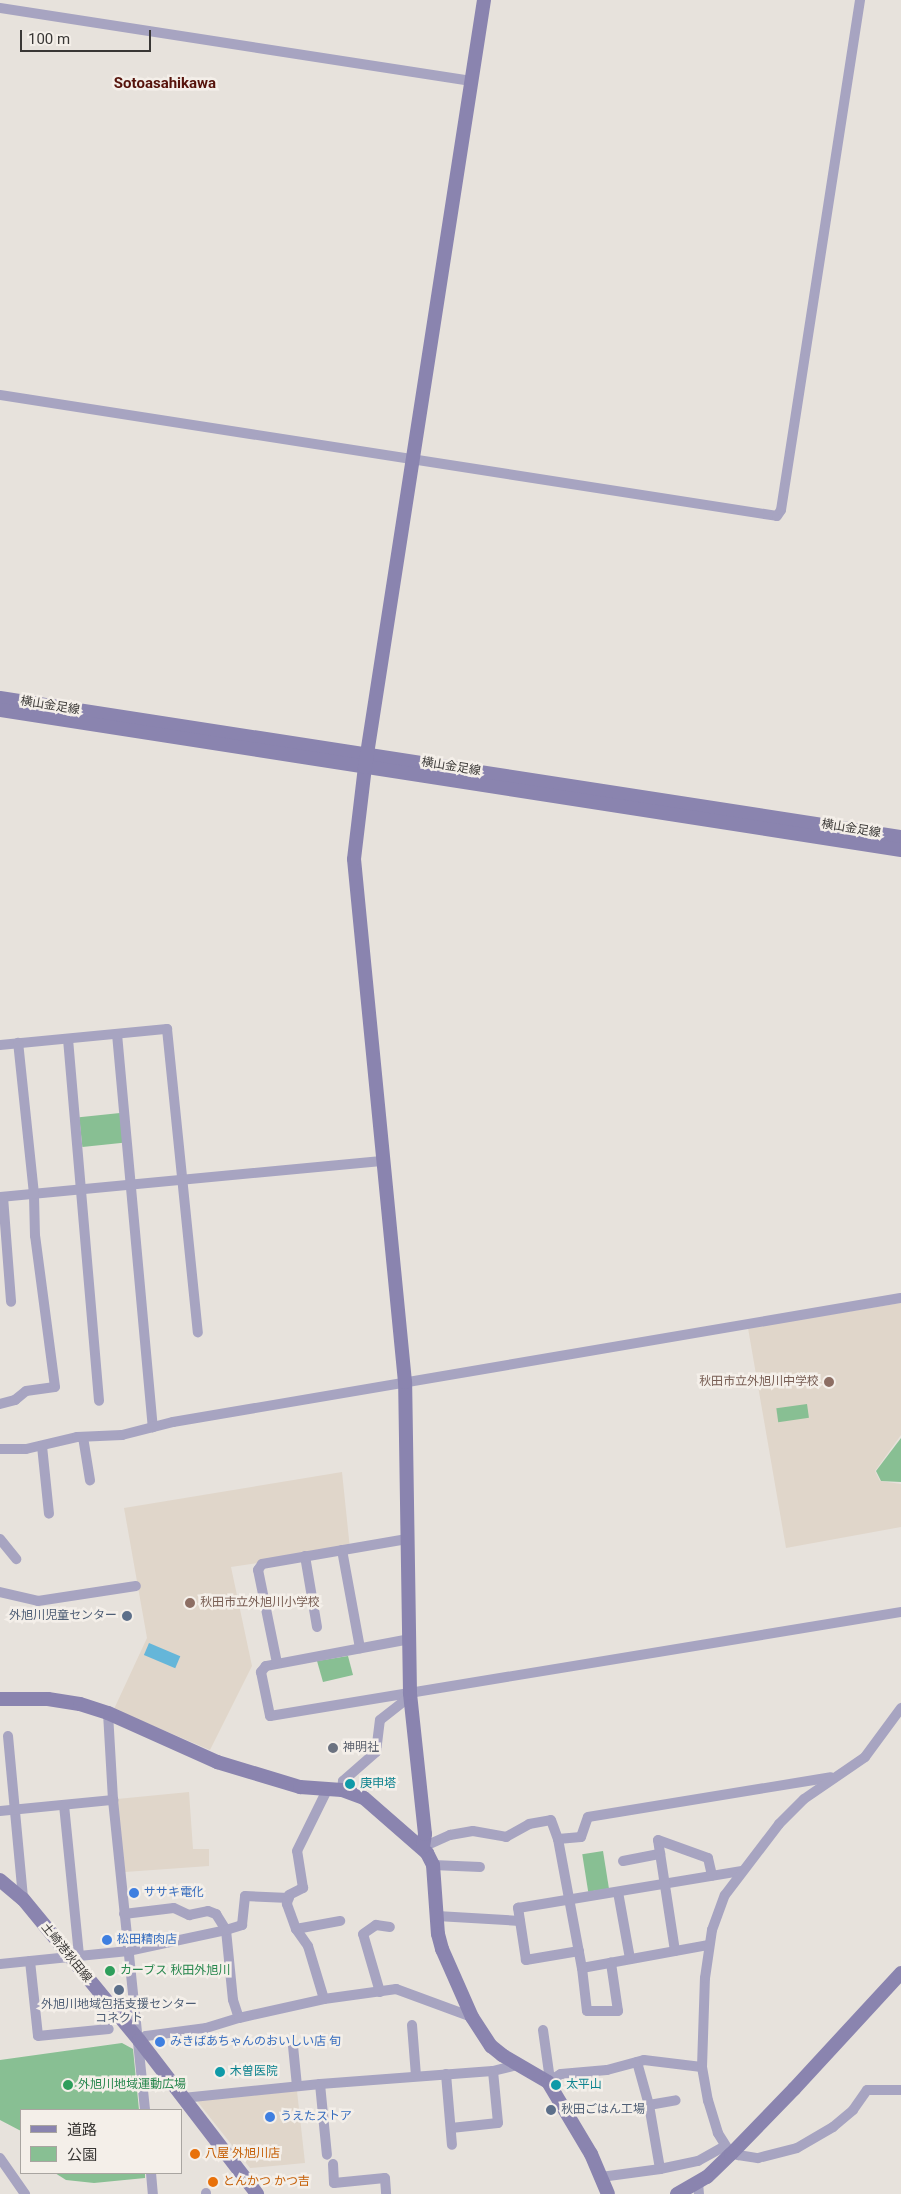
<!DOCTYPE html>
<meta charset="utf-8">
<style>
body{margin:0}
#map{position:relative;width:901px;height:2194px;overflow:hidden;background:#e7e2dc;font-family:Roboto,"Noto Sans JP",sans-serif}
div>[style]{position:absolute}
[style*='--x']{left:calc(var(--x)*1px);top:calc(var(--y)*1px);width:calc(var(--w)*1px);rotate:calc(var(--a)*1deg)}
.built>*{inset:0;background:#e0d6ca}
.green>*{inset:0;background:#88bf93;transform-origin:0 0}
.water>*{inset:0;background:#65b6d9;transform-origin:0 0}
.street>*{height:10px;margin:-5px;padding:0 5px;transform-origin:5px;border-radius:5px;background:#a7a4c1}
.secondary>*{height:14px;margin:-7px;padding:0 7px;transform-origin:7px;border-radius:7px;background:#8a84af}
.dots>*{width:14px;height:14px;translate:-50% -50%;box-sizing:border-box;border:2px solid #f4efe9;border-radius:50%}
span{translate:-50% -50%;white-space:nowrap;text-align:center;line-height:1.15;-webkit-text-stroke:5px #f4efe9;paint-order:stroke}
.street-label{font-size:12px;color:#393735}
.education-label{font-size:12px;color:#785e54}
.right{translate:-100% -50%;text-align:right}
.left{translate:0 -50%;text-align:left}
.service-label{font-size:12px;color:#4e5e75}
.worship-label{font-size:12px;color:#5b616d}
.culture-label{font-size:12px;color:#0d838f}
.shop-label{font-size:12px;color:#366cbe}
.leisure-label{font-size:12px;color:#27864d}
.food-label{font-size:12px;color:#c56008}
.quarter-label{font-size:15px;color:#56130b;font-weight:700}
.legend{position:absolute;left:20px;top:2109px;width:162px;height:65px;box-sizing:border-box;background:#f4efe9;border:1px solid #a9a5a1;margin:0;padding:6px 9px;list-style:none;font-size:15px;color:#393735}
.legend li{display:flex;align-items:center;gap:10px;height:25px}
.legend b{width:25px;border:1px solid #a9a5a1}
.scale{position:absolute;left:20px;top:30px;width:131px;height:22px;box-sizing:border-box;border:2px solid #393735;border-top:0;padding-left:6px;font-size:15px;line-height:18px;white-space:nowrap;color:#393735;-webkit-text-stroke:4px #f4efe9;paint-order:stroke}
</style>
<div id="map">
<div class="built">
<div style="clip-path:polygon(901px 1303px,901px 1435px,875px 1471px,880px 1481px,901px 1484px,901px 1527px,786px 1548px,748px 1328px)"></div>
<div style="clip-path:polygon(342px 1472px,350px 1549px,231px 1567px,252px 1666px,210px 1750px,114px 1709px,147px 1638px,124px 1508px)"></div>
<div style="clip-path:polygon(189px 1792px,193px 1849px,209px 1849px,209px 1866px,125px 1872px,117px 1799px)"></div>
<div style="clip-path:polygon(297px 2091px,305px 2163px,250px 2168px,197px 2101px)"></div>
</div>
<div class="green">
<div style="left:120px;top:1113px;width:30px;height:41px;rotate:84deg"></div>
<div style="left:807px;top:1404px;width:14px;height:31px;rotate:82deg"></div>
<div style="clip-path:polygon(901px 1438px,901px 1482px,881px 1481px,876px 1471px)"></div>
<div style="clip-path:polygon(348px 1656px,353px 1675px,323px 1682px,317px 1661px)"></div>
<div style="left:603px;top:1851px;width:38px;height:21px;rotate:81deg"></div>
<div style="clip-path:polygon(122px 2043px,133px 2049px,139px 2110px,21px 2110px,21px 2131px,0 2120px,0 2060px)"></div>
<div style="clip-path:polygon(55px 2173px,145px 2173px,145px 2178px,94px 2183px,66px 2180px)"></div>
</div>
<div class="water">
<div style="left:149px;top:1643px;width:34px;height:13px;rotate:23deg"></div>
</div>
<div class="street">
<div style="--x:0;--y:8;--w:477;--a:8.8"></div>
<div style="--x:0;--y:395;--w:786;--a:8.85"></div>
<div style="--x:777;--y:516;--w:7;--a:-56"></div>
<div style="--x:781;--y:510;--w:516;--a:-81.19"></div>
<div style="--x:117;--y:1034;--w:395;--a:84.8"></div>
<div style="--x:68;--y:1039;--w:363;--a:85.1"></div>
<div style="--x:0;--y:1045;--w:168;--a:-5.5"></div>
<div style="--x:167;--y:1029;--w:305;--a:84.2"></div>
<div style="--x:0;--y:1197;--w:386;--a:-5.4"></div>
<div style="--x:3;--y:1197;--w:105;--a:85.6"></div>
<div style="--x:0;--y:1404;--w:16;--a:-15"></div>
<div style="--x:15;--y:1400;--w:14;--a:-39"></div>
<div style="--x:26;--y:1391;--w:29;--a:-8"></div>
<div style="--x:55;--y:1387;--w:152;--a:-97.5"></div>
<div style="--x:35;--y:1236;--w:42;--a:-91.4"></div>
<div style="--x:34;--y:1194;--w:152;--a:-96"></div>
<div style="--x:83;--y:1437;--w:44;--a:80.8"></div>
<div style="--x:42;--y:1446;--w:68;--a:84.1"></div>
<div style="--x:0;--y:1449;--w:26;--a:0"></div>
<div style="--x:26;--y:1449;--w:52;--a:-13.2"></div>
<div style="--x:77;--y:1437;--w:45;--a:-2.5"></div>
<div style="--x:122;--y:1435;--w:53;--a:-14.3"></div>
<div style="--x:173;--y:1422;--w:738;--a:-9.67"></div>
<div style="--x:0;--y:1539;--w:26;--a:51"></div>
<div style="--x:342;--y:1550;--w:100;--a:79.6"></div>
<div style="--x:305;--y:1556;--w:72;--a:80.4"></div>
<div style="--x:0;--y:1592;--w:39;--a:13"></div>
<div style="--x:38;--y:1601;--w:99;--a:-8.7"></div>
<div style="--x:410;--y:1639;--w:147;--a:169.4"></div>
<div style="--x:266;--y:1666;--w:8;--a:130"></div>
<div style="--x:261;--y:1672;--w:45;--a:78.4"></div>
<div style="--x:270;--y:1716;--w:640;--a:-9.36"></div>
<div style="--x:277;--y:1663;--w:95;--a:-101.5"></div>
<div style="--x:258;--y:1570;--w:7;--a:-56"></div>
<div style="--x:262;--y:1564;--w:147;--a:-9.8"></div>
<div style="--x:108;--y:1713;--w:87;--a:86.7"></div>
<div style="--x:113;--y:1800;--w:312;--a:84.1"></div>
<div style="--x:8;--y:1736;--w:164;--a:84.7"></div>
<div style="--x:342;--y:1790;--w:9;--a:-84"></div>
<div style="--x:343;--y:1781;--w:44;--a:-41.3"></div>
<div style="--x:376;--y:1752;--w:32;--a:-83"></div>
<div style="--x:380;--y:1720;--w:31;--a:-38"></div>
<div style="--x:404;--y:1701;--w:7;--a:-16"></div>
<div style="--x:64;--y:1805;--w:152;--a:84.3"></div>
<div style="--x:0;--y:1811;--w:114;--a:-5.6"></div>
<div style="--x:558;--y:1839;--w:23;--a:-5"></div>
<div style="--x:581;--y:1837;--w:21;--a:-71"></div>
<div style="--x:588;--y:1817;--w:246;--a:-9.3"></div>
<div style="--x:423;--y:1847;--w:30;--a:-24"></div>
<div style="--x:450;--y:1835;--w:23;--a:-10"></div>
<div style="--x:473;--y:1831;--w:34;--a:10"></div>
<div style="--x:506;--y:1837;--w:26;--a:-29"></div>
<div style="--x:529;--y:1824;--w:22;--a:-10"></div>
<div style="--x:551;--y:1820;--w:20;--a:70"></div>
<div style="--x:558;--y:1839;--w:131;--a:79.5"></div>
<div style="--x:582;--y:1968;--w:129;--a:-10.3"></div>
<div style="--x:623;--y:1861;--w:38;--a:-11"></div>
<div style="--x:433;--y:1865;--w:47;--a:2.4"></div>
<div style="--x:618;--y:1892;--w:68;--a:79.8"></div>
<div style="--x:124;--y:1914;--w:50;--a:-6.8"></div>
<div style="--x:174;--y:1908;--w:17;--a:25"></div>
<div style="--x:189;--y:1915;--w:19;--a:-12"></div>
<div style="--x:208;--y:1911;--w:9;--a:21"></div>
<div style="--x:216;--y:1914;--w:19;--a:58"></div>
<div style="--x:226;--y:1930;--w:70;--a:84.3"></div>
<div style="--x:233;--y:2000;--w:19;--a:72"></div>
<div style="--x:437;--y:1916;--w:83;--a:3.4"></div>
<div style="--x:296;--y:1929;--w:45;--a:-10.3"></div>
<div style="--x:579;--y:1951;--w:54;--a:170.4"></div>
<div style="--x:526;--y:1960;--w:53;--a:-98.7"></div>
<div style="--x:518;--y:1908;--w:227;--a:-9.4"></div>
<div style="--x:675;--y:1951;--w:112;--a:-98.7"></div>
<div style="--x:658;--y:1840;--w:53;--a:19.8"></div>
<div style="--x:708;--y:1858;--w:18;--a:77"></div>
<div style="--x:30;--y:1961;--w:75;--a:83.9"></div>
<div style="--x:38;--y:2036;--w:71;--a:-5.6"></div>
<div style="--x:0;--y:1964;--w:129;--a:-5.8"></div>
<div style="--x:128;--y:1951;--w:100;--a:-12.1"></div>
<div style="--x:226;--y:1930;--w:17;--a:-17"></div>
<div style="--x:242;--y:1925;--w:29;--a:-84"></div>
<div style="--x:245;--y:1896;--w:44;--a:2.6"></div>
<div style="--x:582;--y:1968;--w:43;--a:83.4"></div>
<div style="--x:587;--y:2011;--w:31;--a:0"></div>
<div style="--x:618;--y:2011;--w:49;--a:-98.3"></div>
<div style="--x:380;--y:1992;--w:60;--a:-106.3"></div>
<div style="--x:363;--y:1934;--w:16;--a:-35"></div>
<div style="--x:376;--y:1925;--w:14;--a:8"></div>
<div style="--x:324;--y:1999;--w:55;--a:-106.8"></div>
<div style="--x:308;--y:1946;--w:21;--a:-125"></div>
<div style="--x:296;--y:1929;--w:27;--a:-110"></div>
<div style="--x:287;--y:1904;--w:9;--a:-77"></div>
<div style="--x:289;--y:1895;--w:16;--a:-27"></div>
<div style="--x:303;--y:1888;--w:37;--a:-99"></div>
<div style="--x:297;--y:1851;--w:68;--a:-63.8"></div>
<div style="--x:412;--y:2025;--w:51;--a:85.5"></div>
<div style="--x:543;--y:2030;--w:50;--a:82"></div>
<div style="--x:139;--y:2040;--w:8;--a:-30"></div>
<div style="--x:146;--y:2036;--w:61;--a:-7.6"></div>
<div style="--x:206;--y:2028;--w:34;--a:-17"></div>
<div style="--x:239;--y:2018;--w:87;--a:-12.6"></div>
<div style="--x:324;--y:1999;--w:73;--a:-7.9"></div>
<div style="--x:396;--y:1989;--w:81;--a:20.2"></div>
<div style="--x:293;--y:2046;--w:40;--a:84.3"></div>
<div style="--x:637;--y:2062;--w:45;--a:74.4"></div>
<div style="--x:649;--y:2105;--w:65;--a:80.2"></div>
<div style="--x:446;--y:2074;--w:71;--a:85.2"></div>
<div style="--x:548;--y:2082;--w:15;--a:-32"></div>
<div style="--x:561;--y:2074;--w:46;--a:-5"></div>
<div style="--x:607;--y:2070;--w:38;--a:-15"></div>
<div style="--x:644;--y:2060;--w:58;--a:6.9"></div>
<div style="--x:320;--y:2084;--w:71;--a:84.4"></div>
<div style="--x:183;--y:2098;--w:138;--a:-5.8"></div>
<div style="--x:320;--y:2084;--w:173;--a:-4.3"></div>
<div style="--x:493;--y:2071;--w:25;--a:-14"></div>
<div style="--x:649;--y:2105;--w:27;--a:-10"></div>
<div style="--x:451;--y:2128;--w:47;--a:-6.1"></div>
<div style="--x:498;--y:2123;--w:52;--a:-95.5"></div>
<div style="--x:734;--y:2151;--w:6;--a:45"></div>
<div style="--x:738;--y:2155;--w:20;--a:9"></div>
<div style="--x:758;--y:2158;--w:40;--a:-14.4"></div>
<div style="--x:797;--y:2148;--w:42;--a:-30.3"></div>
<div style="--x:833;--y:2127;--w:26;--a:-40"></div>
<div style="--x:853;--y:2110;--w:24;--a:-55"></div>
<div style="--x:867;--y:2090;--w:34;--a:0"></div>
<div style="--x:731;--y:2154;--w:25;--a:-122"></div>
<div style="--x:718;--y:2133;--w:34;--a:-107"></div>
<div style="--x:708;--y:2101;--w:35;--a:-100"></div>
<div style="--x:702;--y:2067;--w:89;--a:-88.1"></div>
<div style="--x:705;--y:1978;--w:49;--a:-81.7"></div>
<div style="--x:712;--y:1930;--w:37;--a:-70"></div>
<div style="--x:725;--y:1895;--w:89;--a:-52.7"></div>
<div style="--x:779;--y:1824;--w:35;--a:-45"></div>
<div style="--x:804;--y:1799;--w:74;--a:-34.5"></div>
<div style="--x:865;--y:1757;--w:61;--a:-53.7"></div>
<div style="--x:0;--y:2158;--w:44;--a:55.2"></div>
<div style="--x:333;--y:2164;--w:19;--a:87"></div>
<div style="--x:334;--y:2183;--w:51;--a:-5.6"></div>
<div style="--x:385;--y:2178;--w:16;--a:86"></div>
<div style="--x:151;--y:2173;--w:21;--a:85"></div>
<div style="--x:601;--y:2177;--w:60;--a:-7.7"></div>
<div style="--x:660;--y:2169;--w:39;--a:-12"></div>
<div style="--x:698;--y:2161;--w:31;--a:-29"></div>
<div style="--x:698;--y:2183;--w:11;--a:85"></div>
<div style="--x:206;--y:2193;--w:1;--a:90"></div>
</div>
<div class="secondary">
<div style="--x:0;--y:698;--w:912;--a:8.77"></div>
<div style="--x:0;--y:710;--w:912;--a:8.83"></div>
<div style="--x:0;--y:1699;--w:48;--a:0"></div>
<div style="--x:48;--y:1699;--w:32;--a:9"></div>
<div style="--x:80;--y:1704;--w:29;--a:18"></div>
<div style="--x:108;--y:1713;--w:120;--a:24.2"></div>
<div style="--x:217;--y:1762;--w:87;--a:16.8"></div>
<div style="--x:300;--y:1787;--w:42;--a:4.1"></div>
<div style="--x:342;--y:1790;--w:23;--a:20"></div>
<div style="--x:364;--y:1798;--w:84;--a:41.1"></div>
<div style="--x:427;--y:1853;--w:13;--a:63"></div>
<div style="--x:433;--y:1865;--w:69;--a:85.9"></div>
<div style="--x:438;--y:1934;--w:16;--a:75"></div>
<div style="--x:442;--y:1949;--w:74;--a:66.2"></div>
<div style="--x:472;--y:2017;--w:35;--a:57"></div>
<div style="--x:491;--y:2046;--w:14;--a:39"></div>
<div style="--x:502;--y:2055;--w:53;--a:30.4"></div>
<div style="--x:548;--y:2082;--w:84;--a:59.2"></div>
<div style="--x:591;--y:2154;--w:43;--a:67"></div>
<div style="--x:423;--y:1847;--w:13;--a:-81"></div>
<div style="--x:425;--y:1834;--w:142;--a:-96.1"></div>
<div style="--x:410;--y:1693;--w:311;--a:-90.9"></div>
<div style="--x:405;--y:1382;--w:525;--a:-95.57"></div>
<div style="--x:354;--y:859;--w:93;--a:-83.2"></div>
<div style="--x:365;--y:767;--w:776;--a:-81.18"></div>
<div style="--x:0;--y:1880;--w:30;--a:40"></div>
<div style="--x:23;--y:1899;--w:183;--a:50.6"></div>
<div style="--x:139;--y:2040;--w:194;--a:52.5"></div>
<div style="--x:677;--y:2194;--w:34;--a:-30"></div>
<div style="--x:707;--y:2177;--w:33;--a:-44"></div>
<div style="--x:731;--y:2154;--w:91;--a:-45.9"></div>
<div style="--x:794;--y:2089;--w:158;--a:-47.3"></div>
</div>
<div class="dots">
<div style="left:829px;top:1382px;background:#8d6e63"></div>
<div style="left:190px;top:1603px;background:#8d6e63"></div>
<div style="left:127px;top:1616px;background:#5c6f8a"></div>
<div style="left:333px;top:1748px;background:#6b7280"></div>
<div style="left:350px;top:1784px;background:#0f9aa8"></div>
<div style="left:134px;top:1893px;background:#3f7fe0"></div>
<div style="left:107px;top:1940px;background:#3f7fe0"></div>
<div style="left:110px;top:1971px;background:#2e9e5b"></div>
<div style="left:119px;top:1990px;background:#5c6f8a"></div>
<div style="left:160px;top:2042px;background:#3f7fe0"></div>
<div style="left:220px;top:2072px;background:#0f9aa8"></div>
<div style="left:68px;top:2085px;background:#2e9e5b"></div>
<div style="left:556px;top:2085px;background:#0f9aa8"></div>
<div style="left:551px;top:2110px;background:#5c6f8a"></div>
<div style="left:270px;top:2117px;background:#3f7fe0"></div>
<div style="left:195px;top:2154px;background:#e8710a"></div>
<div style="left:213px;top:2182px;background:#e8710a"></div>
</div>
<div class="street-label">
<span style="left:50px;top:706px;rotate:9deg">横山金足線</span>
<span style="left:451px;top:767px;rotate:9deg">横山金足線</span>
<span style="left:851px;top:829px;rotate:9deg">横山金足線</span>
<span style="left:66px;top:1953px;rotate:51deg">土崎港秋田線</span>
</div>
<div class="education-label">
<span class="right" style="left:819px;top:1382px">秋田市立外旭川中学校</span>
<span class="left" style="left:200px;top:1603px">秋田市立外旭川小学校</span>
</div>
<div class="service-label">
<span class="right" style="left:117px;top:1616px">外旭川児童センター</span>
<span style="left:119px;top:2012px">外旭川地域包括支援センター<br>コネクト</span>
<span class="left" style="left:561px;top:2110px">秋田ごはん工場</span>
</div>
<div class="worship-label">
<span class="left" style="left:343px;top:1748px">神明社</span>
</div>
<div class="culture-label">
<span class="left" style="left:360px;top:1784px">庚申塔</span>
<span class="left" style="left:230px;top:2072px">木曽医院</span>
<span class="left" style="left:566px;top:2085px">太平山</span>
</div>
<div class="shop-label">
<span class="left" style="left:144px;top:1893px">ササキ電化</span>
<span class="left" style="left:117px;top:1940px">松田精肉店</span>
<span class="left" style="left:170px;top:2042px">みきばあちゃんのおいしい店 旬</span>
<span class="left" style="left:280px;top:2117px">うえたストア</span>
</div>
<div class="leisure-label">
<span class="left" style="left:120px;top:1971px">カーブス 秋田外旭川</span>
<span class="left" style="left:78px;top:2085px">外旭川地域運動広場</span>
</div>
<div class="food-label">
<span class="left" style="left:205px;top:2154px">八屋 外旭川店</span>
<span class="left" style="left:223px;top:2182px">とんかつ かつ吉</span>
</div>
<div class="quarter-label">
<span style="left:165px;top:84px">Sotoasahikawa</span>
</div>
<ul class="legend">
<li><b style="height:6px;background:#8a84af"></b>道路</li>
<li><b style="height:14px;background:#88bf93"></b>公園</li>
</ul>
<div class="scale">100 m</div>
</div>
